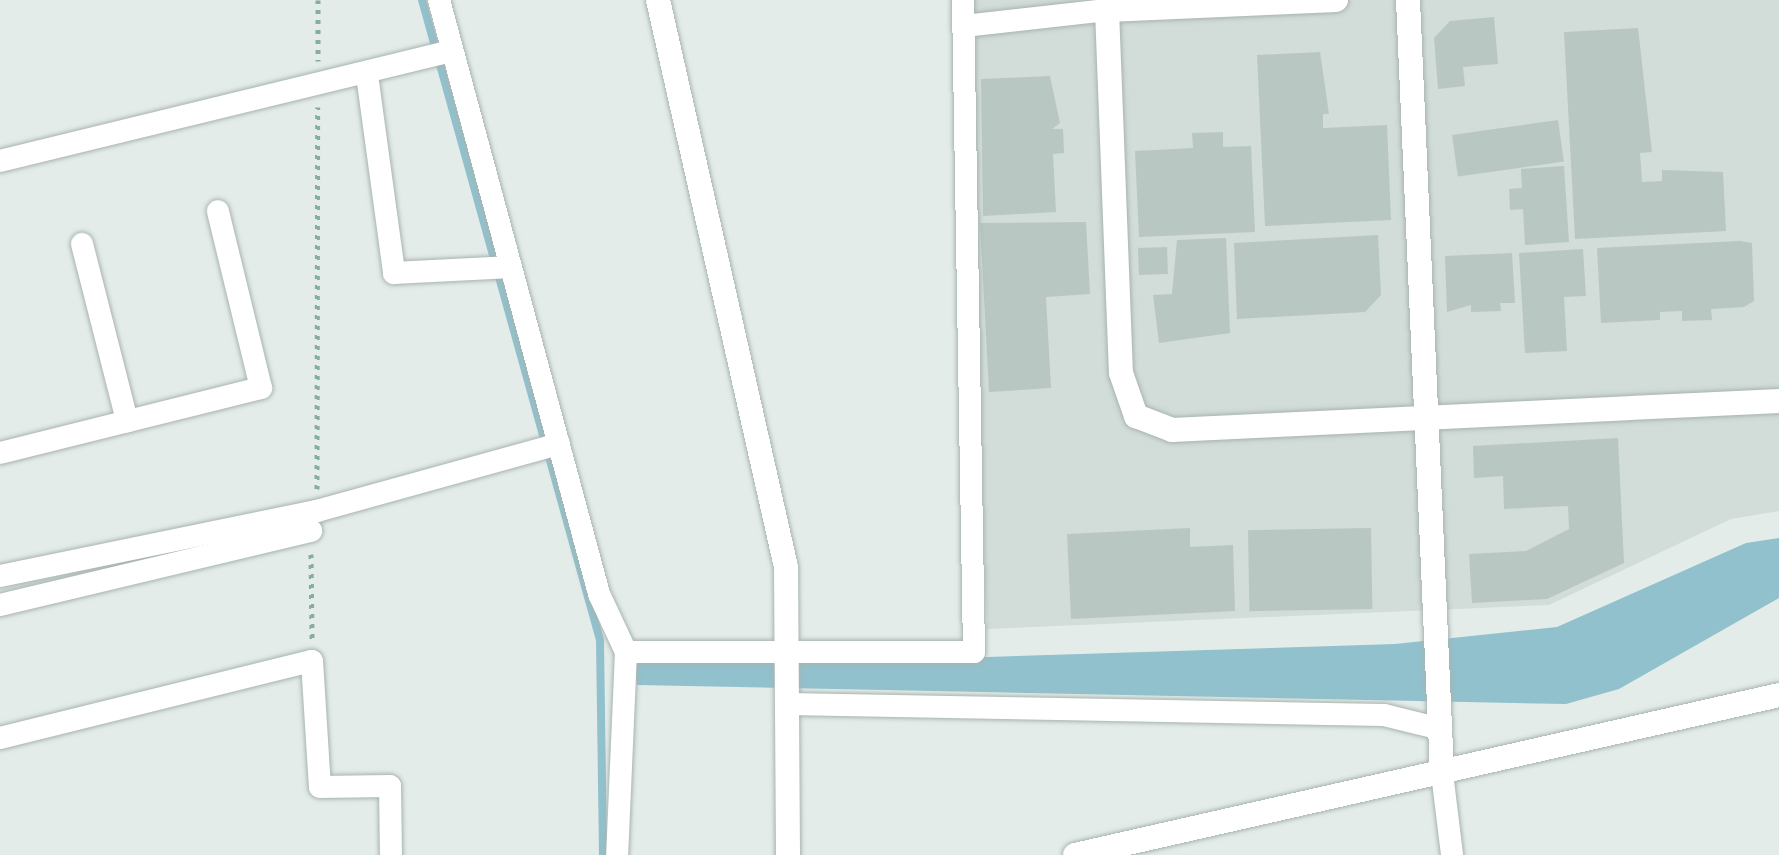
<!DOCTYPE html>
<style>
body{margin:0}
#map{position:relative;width:1779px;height:855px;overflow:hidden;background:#e4ece9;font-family:"IBM Plex Sans",sans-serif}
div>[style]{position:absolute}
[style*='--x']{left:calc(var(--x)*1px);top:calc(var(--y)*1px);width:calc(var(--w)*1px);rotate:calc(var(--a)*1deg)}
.built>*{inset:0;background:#d2dcd8}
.water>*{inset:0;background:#91c1cd}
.stream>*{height:8px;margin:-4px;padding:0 4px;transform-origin:4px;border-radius:4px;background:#91c1cd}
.building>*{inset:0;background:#b9c7c2;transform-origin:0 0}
.path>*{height:5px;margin-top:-2.5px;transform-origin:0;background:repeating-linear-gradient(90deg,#87ada3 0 4px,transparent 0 10px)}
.roads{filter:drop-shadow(0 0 2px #a7b4b0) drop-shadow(0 0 2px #a7b4b0)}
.minor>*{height:22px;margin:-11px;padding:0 11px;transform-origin:11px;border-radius:11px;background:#fff}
.tertiary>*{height:24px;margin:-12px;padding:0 12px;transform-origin:12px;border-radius:12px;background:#fff}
span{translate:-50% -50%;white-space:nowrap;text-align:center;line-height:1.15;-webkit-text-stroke:6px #f4f9f7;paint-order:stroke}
</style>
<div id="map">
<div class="built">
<div style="clip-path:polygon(963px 0,1779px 0,1779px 511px,1731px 519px,1549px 605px,987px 629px)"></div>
</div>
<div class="water">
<div style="clip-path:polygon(1779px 538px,1779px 598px,1619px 689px,1566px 704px,637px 685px,634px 657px,987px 657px,1395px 644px,1557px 627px,1746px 543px)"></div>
</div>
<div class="stream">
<div style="--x:422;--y:0;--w:664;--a:74.46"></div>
<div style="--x:600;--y:640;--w:215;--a:89.2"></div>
</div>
<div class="building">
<div style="clip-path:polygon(1494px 17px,1498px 64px,1463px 67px,1465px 86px,1438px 89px,1434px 38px,1450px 21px)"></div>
<div style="clip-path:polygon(1638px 28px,1652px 152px,1640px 153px,1642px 182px,1662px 181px,1662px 170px,1723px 172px,1726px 231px,1575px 239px,1564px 32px)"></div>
<div style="clip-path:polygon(1320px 52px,1329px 114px,1323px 114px,1323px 128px,1387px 125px,1391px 220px,1265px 226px,1257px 55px)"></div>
<div style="clip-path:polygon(1050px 76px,1060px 123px,1052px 129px,1063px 129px,1064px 153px,1053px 154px,1056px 212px,983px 216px,981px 79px)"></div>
<div style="left:1558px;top:120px;width:42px;height:107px;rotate:82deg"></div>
<div style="clip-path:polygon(1223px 132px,1223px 147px,1251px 146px,1255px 232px,1139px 237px,1135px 151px,1193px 148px,1192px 133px)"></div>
<div style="clip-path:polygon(1564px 166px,1569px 242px,1525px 245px,1523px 209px,1510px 210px,1509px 189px,1522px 188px,1521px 169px)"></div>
<div style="clip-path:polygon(1086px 222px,1090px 294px,1046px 297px,1051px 388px,989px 392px,980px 223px)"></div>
<div style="clip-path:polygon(1378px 235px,1381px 295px,1365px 312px,1237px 319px,1234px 243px)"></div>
<div style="clip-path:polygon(1226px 238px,1230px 333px,1159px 343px,1153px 295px,1172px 294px,1177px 240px)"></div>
<div style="clip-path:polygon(1740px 241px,1752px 243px,1754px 301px,1744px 307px,1711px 309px,1712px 320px,1682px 321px,1682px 311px,1660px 312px,1660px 320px,1601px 323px,1597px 248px)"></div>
<div style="left:1167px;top:247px;width:27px;height:29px;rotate:88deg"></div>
<div style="clip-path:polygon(1583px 249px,1586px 296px,1564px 297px,1567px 351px,1525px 353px,1519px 253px)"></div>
<div style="clip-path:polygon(1512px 253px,1515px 303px,1500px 303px,1501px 311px,1471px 312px,1471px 305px,1447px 312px,1445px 256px)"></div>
<div style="clip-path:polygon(1618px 438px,1624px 563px,1547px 599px,1472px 603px,1469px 554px,1526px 551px,1569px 529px,1568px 506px,1504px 509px,1503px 476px,1474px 478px,1473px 446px)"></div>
<div style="clip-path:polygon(1190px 528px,1190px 547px,1233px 545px,1235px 611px,1071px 619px,1067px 534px)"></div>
<div style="left:1371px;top:528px;width:81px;height:123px;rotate:89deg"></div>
</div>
<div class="path">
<div style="--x:318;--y:0;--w:61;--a:90"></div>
<div style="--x:317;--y:489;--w:382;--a:-89.9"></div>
<div style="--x:311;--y:554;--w:86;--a:89.3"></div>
</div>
<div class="roads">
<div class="minor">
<div style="--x:439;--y:0;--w:615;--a:74.92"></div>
<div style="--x:599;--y:594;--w:64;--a:65"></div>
<div style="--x:626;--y:652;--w:203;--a:92.5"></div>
<div style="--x:964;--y:26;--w:144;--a:-6.4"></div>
<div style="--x:367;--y:75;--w:200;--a:82.2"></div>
<div style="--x:394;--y:273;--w:117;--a:-2.9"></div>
<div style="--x:0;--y:161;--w:464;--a:-13.7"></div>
<div style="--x:82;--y:244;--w:183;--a:75.7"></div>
<div style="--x:0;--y:453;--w:269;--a:-14"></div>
<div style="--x:261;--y:388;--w:182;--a:-103.7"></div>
<div style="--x:0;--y:576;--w:324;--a:-11.6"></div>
<div style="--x:317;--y:511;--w:251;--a:-15.5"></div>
<div style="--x:0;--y:605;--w:320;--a:-13.4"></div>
<div style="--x:626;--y:652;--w:348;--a:0"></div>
<div style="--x:974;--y:652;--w:652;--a:-90.97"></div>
<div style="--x:787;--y:704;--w:597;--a:1.06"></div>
<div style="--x:1384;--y:715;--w:59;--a:13.8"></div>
<div style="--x:0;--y:738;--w:321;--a:-13.9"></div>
<div style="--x:312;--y:661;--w:126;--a:86.4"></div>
<div style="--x:320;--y:787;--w:70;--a:-0.8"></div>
<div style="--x:390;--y:786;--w:69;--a:89.2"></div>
<div style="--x:1442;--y:773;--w:83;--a:83"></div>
</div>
<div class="tertiary">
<div style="--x:658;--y:0;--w:581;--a:77.28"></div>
<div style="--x:786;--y:567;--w:288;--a:89.6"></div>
<div style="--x:1336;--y:0;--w:229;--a:177.5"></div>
<div style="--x:1107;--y:10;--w:363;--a:87.8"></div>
<div style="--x:1121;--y:373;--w:46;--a:70.8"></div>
<div style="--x:1136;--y:416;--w:39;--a:21"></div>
<div style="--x:1172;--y:430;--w:608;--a:-2.74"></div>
<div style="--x:1408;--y:0;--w:774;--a:87.48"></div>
<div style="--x:1075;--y:855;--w:722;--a:-12.8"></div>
</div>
</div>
</div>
